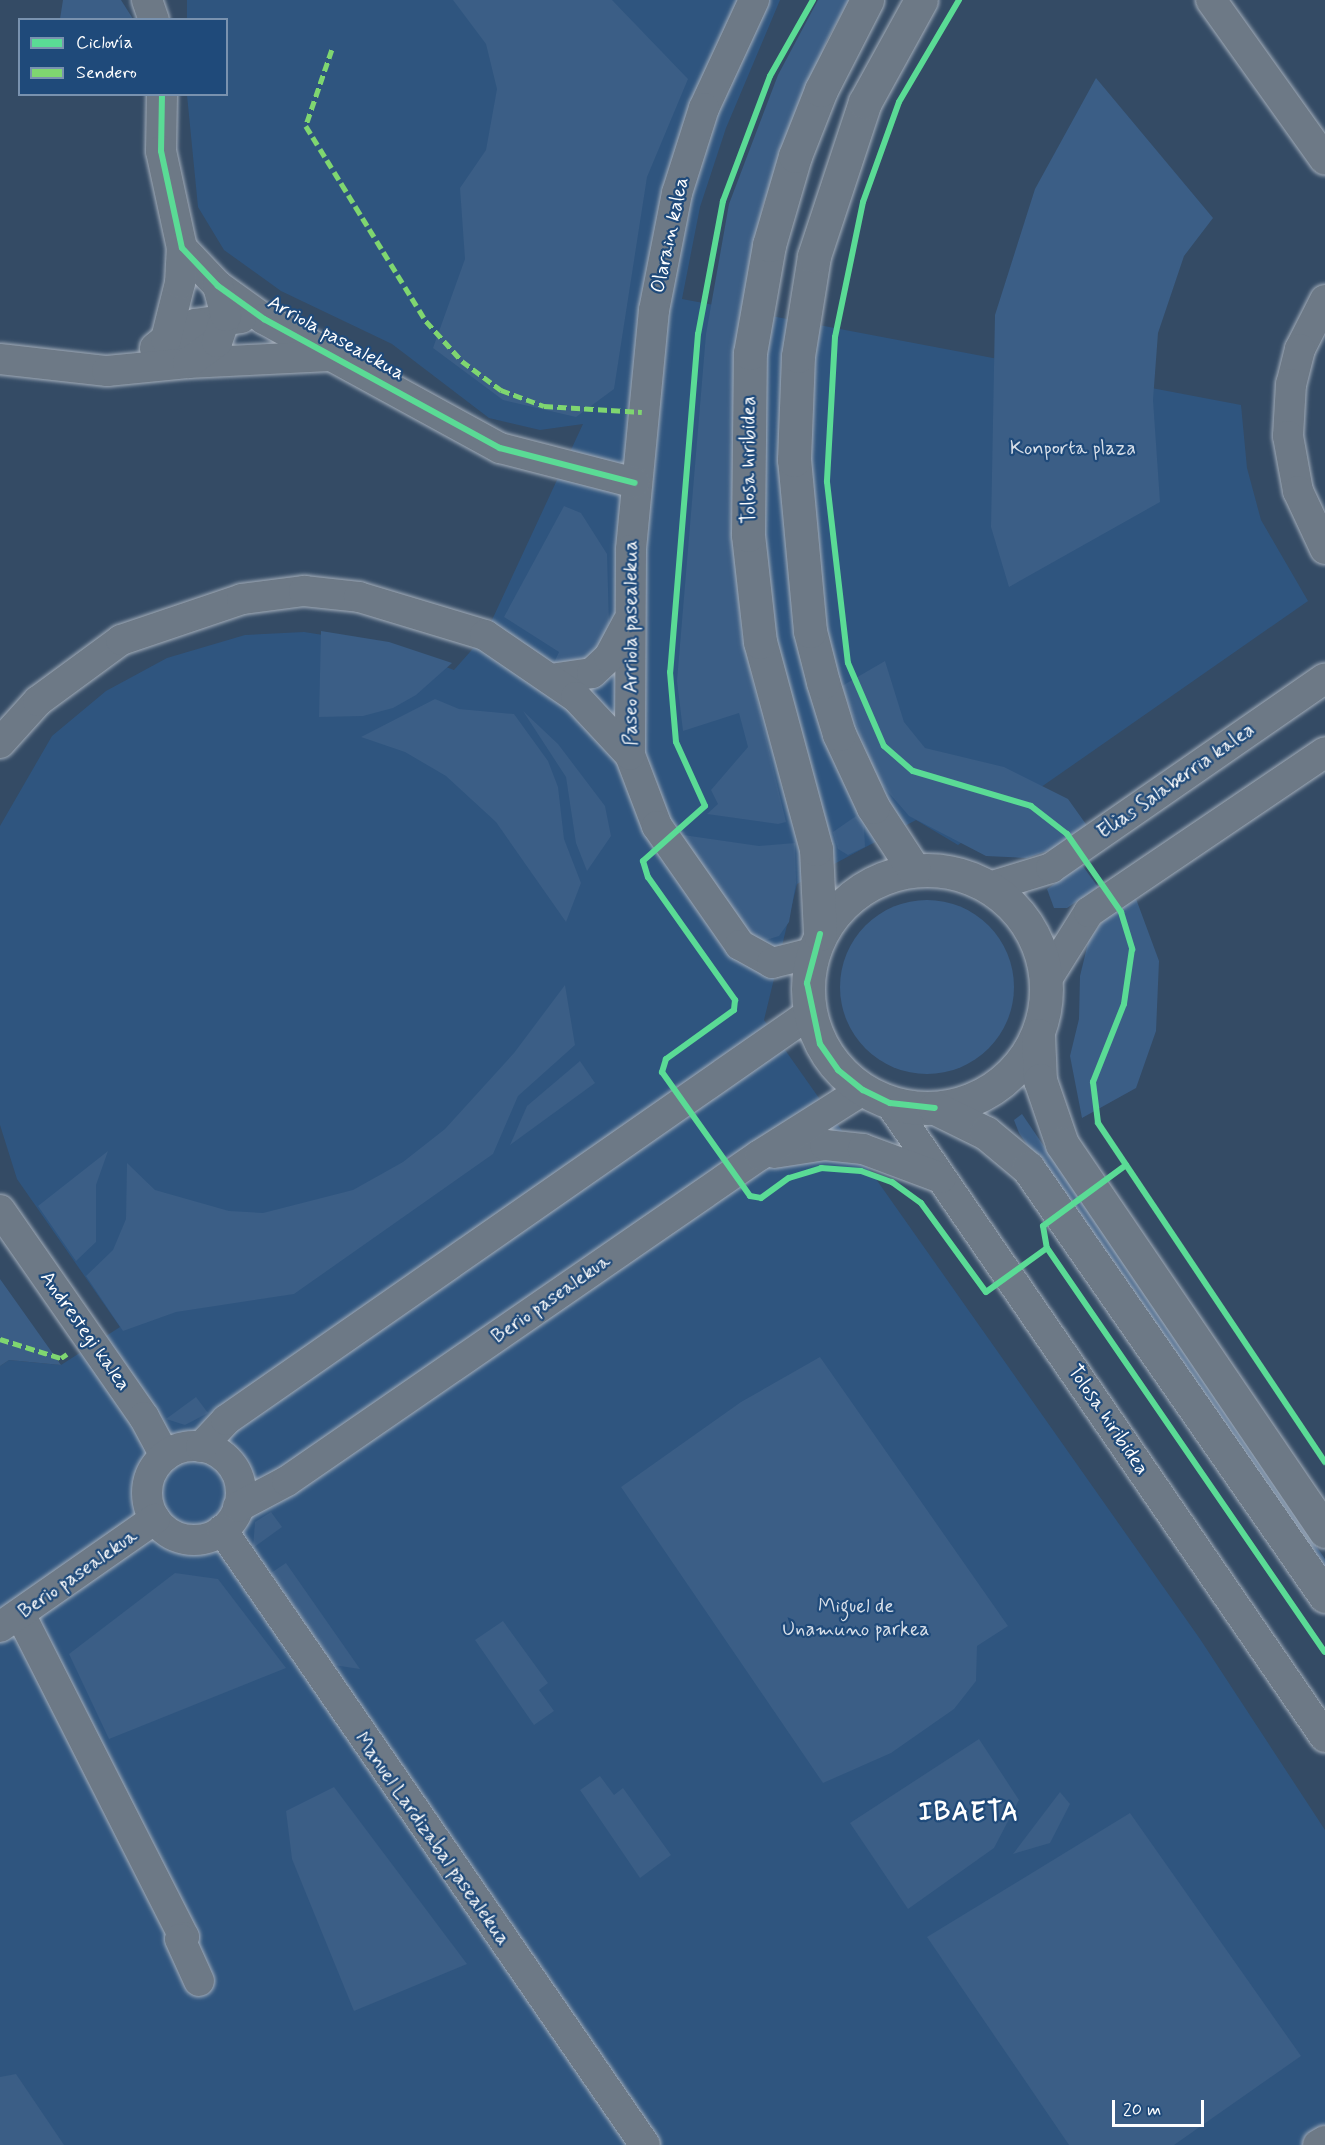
<!DOCTYPE html>
<meta charset="utf-8">
<style>
body{margin:0}
#map{position:relative;width:1325px;height:2145px;overflow:hidden;background:#344b65;font-family:Mynerve,sans-serif}
div>[style]{position:absolute}
[style*='--x']{left:calc(var(--x)*1px);top:calc(var(--y)*1px);width:calc(var(--w)*1px);rotate:calc(var(--a)*1deg)}
.built>*{inset:0;background:#2f557f}
.green>*{inset:0;background:#3b5e86}
.round{border-radius:50%}
.roads{filter:drop-shadow(0 0 2px #a4aeba) drop-shadow(0 0 2px #a4aeba)}
.street>*{height:30px;margin:-15px;padding:0 15px;transform-origin:15px;border-radius:15px;background:#6d7986}
.street>.ring{margin:-15px;padding:0;box-sizing:content-box;background:none;border:30px solid #6d7986;border-radius:50%}
.secondary>*{height:33px;margin:-16.5px;padding:0 16.5px;transform-origin:16.5px;border-radius:16.5px;background:#6d7986}
.secondary>.ring{margin:-16.5px;padding:0;box-sizing:content-box;background:none;border:33px solid #6d7986;border-radius:50%}
.quiet>*{height:4.5px;margin-top:-2.25px;transform-origin:0;background:repeating-linear-gradient(90deg,#7fd670 0 9px,transparent 0 13.5px)}
.cycleway>*{height:6px;margin:-3px;padding:0 3px;transform-origin:3px;border-radius:3px;background:#5adb95}
span{translate:-50% -50%;white-space:nowrap;text-align:center;line-height:1.15;-webkit-text-stroke:4.5px #1f4a7a;paint-order:stroke}
.street-label{font-size:20px;color:#fff}
.park-label{font-size:20px;color:#d8dfe8}
.district-label{font-size:26px;color:#fff;font-weight:700;letter-spacing:1.5px}
.legend{position:absolute;left:18px;top:18px;width:210px;height:78px;box-sizing:border-box;background:#1f4a7a;border:2px solid #7992af;margin:0;padding:8px 10px;list-style:none;font-size:18px;color:#fff}
.legend li{display:flex;align-items:center;gap:12px;height:30px}
.legend b{width:30px;border:2px solid #7992af}
.scale{position:absolute;left:1112px;top:2100px;width:92px;height:27px;box-sizing:border-box;border:3px solid #fff;border-top:0;padding-left:8px;font-size:18px;line-height:21px;white-space:nowrap;color:#fff;-webkit-text-stroke:4px #1f4a7a;paint-order:stroke}
</style>
<div id="map">
<div class="built">
<div style="clip-path:polygon(187px 0,780px 0,726px 128px,700px 207px,682px 299px,1241px 405px,1247px 468px,1261px 520px,1308px 601px,958px 845px,916px 820px,797px 884px,764px 1020px,1200px 1639px,1325px 1830px,1325px 2145px,0 2145px,0 1366px,9px 1360px,61px 1365px,120px 1327px,17px 1179px,0 1125px,0 826px,52px 736px,106px 691px,167px 658px,245px 635px,304px 632px,387px 645px,454px 670px,485px 635px,583px 424px,540px 430px,489px 418px,392px 344px,281px 291px,224px 250px,198px 207px,187px 95px,226px 94px,226px 20px,187px 19px)"></div>
</div>
<div class="green">
<div style="clip-path:polygon(63px 0,121px 0,133px 19px,60px 19px)"></div>
<div style="clip-path:polygon(453px 0,612px 0,688px 79px,647px 177px,614px 389px,576px 417px,503px 400px,433px 348px,465px 259px,460px 188px,486px 150px,497px 89px,486px 44px)"></div>
<div style="clip-path:polygon(818px 0,849px 0,827px 40px,763px 205px,744px 303px,732px 507px,741px 632px,786px 822px,778px 824px,707px 814px,718px 804px,711px 790px,748px 747px,739px 713px,683px 731px,677px 681px,706px 334px,729px 204px,778px 75px)"></div>
<div style="clip-path:polygon(1096px 78px,1213px 218px,1184px 256px,1158px 333px,1153px 400px,1160px 502px,1009px 587px,991px 527px,995px 315px,1035px 189px)"></div>
<div style="clip-path:polygon(564px 506px,581px 513px,607px 554px,609px 623px,596px 657px,553px 665px,559px 652px,504px 617px)"></div>
<div style="clip-path:polygon(321px 631px,389px 642px,452px 663px,416px 695px,393px 708px,363px 716px,319px 717px)"></div>
<div style="clip-path:polygon(885px 661px,904px 722px,925px 748px,1004px 767px,1068px 799px,1088px 827px,1056px 848px,1027px 858px,986px 856px,909px 816px,877px 779px,842px 686px)"></div>
<div style="clip-path:polygon(435px 699px,459px 709px,514px 714px,548px 761px,558px 787px,564px 839px,581px 883px,566px 922px,496px 822px,446px 776px,405px 752px,361px 737px)"></div>
<div style="clip-path:polygon(523px 711px,558px 744px,605px 806px,611px 836px,587px 871px,576px 843px,566px 777px)"></div>
<div style="clip-path:polygon(856px 816px,864px 827px,865px 847px,848px 855px,838px 849px,833px 832px)"></div>
<div style="clip-path:polygon(683px 835px,759px 846px,795px 843px,796px 883px,789px 922px,779px 936px,763px 941px,748px 937px,679px 842px)"></div>
<div style="clip-path:polygon(1082px 865px,1098px 887px,1067px 908px,1054px 908px,1047px 889px)"></div>
<div style="clip-path:polygon(1135px 896px,1159px 961px,1156px 1031px,1136px 1088px,1082px 1118px,1070px 1056px,1079px 1019px,1080px 976px,1089px 939px,1109px 913px)"></div>
<div class="round" style="left:840px;top:900px;width:174px;height:174px"></div>
<div style="clip-path:polygon(565px 985px,575px 1045px,518px 1096px,493px 1154px,294px 1294px,176px 1312px,123px 1331px,86px 1276px,113px 1250px,126px 1219px,127px 1163px,155px 1190px,229px 1211px,263px 1213px,353px 1190px,403px 1162px,445px 1129px,514px 1053px)"></div>
<div style="clip-path:polygon(580px 1061px,595px 1083px,510px 1145px,527px 1106px)"></div>
<div style="clip-path:polygon(1022px 1114px,1325px 1559px,1325px 1575px,1019px 1133px,1014px 1120px)"></div>
<div style="clip-path:polygon(108px 1151px,96px 1185px,96px 1242px,76px 1261px,38px 1206px)"></div>
<div style="clip-path:polygon(0 1279px,61px 1365px,9px 1360px,0 1366px)"></div>
<div style="clip-path:polygon(820px 1357px,1008px 1626px,977px 1646px,976px 1681px,954px 1709px,891px 1753px,823px 1783px,621px 1487px,741px 1402px)"></div>
<div style="clip-path:polygon(196px 1397px,208px 1413px,185px 1425px,166px 1419px)"></div>
<div style="clip-path:polygon(271px 1512px,282px 1527px,253px 1548px,255px 1522px)"></div>
<div style="clip-path:polygon(286px 1563px,360px 1669px,333px 1665px,271px 1573px)"></div>
<div style="clip-path:polygon(175px 1573px,218px 1579px,286px 1668px,109px 1739px,69px 1654px)"></div>
<div style="clip-path:polygon(503px 1621px,548px 1683px,539px 1690px,554px 1711px,534px 1725px,475px 1640px)"></div>
<div style="clip-path:polygon(979px 1739px,1019px 1800px,994px 1848px,908px 1909px,850px 1823px)"></div>
<div style="clip-path:polygon(600px 1776px,614px 1795px,623px 1788px,671px 1855px,640px 1878px,580px 1790px)"></div>
<div style="clip-path:polygon(334px 1787px,467px 1964px,354px 2011px,292px 1859px,286px 1811px)"></div>
<div style="clip-path:polygon(1060px 1792px,1070px 1804px,1050px 1843px,1013px 1854px)"></div>
<div style="clip-path:polygon(1130px 1813px,1301px 2056px,1174px 2145px,1069px 2145px,927px 1937px)"></div>
<div style="clip-path:polygon(16px 2074px,64px 2145px,0 2145px,0 2077px)"></div>
</div>
<div class="roads">
<div class="street">
<div style="--x:147;--y:0;--w:21;--a:71"></div>
<div style="--x:754;--y:0;--w:119;--a:114.8"></div>
<div style="--x:704;--y:108;--w:89;--a:107.6"></div>
<div style="--x:677;--y:193;--w:119;--a:101.1"></div>
<div style="--x:654;--y:310;--w:241;--a:95.5"></div>
<div style="--x:631;--y:550;--w:205;--a:90.3"></div>
<div style="--x:630;--y:755;--w:76;--a:69.2"></div>
<div style="--x:657;--y:826;--w:145;--a:55.1"></div>
<div style="--x:740;--y:945;--w:37;--a:29"></div>
<div style="--x:772;--y:963;--w:41;--a:-14"></div>
<div style="--x:1211;--y:0;--w:196;--a:54.5"></div>
<div style="--x:162;--y:94;--w:57;--a:91"></div>
<div style="--x:161;--y:151;--w:99;--a:77.8"></div>
<div style="--x:182;--y:248;--w:52;--a:46.5"></div>
<div style="--x:218;--y:286;--w:57;--a:35.7"></div>
<div style="--x:264;--y:319;--w:269;--a:28.7"></div>
<div style="--x:500;--y:448;--w:139;--a:14.5"></div>
<div style="--x:1325;--y:300;--w:55;--a:117"></div>
<div style="--x:1300;--y:349;--w:36;--a:104"></div>
<div style="--x:1291;--y:384;--w:52;--a:93.3"></div>
<div style="--x:1288;--y:436;--w:56;--a:79.7"></div>
<div style="--x:1298;--y:491;--w:64;--a:65"></div>
<div style="--x:241;--y:318;--w:46;--a:172.6"></div>
<div style="--x:195;--y:324;--w:33;--a:153"></div>
<div style="--x:166;--y:339;--w:33;--a:47"></div>
<div style="--x:188;--y:363;--w:142;--a:-2.8"></div>
<div style="--x:155;--y:348;--w:14;--a:-39"></div>
<div style="--x:166;--y:339;--w:58;--a:-76"></div>
<div style="--x:180;--y:283;--w:35;--a:-87"></div>
<div style="--x:0;--y:359;--w:108;--a:6.4"></div>
<div style="--x:107;--y:371;--w:81;--a:-5.6"></div>
<div style="--x:188;--y:363;--w:36;--a:-36"></div>
<div style="--x:217;--y:342;--w:28;--a:-71"></div>
<div style="--x:226;--y:316;--w:31;--a:-105"></div>
<div style="--x:550;--y:679;--w:42;--a:-8.1"></div>
<div style="--x:592;--y:673;--w:23;--a:-43"></div>
<div style="--x:609;--y:657;--w:38;--a:-62"></div>
<div style="--x:0;--y:743;--w:57;--a:-47.9"></div>
<div style="--x:38;--y:701;--w:103;--a:-36.3"></div>
<div style="--x:121;--y:640;--w:128;--a:-18.7"></div>
<div style="--x:242;--y:599;--w:63;--a:-7.4"></div>
<div style="--x:304;--y:591;--w:55;--a:6.2"></div>
<div style="--x:359;--y:597;--w:132;--a:16.8"></div>
<div style="--x:485;--y:635;--w:110;--a:34.3"></div>
<div style="--x:576;--y:697;--w:79;--a:47"></div>
<div style="--x:989;--y:887;--w:65;--a:-17"></div>
<div style="--x:1051;--y:868;--w:333;--a:-34.7"></div>
<div style="--x:1047;--y:979;--w:79;--a:-57.9"></div>
<div style="--x:1089;--y:912;--w:285;--a:-34.1"></div>
<div style="--x:890;--y:1103;--w:769;--a:55.55"></div>
<div style="--x:774;--y:1153;--w:52;--a:-8.9"></div>
<div style="--x:825;--y:1145;--w:38;--a:6"></div>
<div style="--x:863;--y:1149;--w:83;--a:20.4"></div>
<div style="--x:0;--y:1210;--w:252;--a:55.2"></div>
<div style="--x:144;--y:1417;--w:44;--a:61.7"></div>
<div class="ring" style="left:147px;top:1446px;width:64px;height:64px"></div>
<div style="--x:201;--y:1447;--w:37;--a:-47"></div>
<div style="--x:226;--y:1420;--w:710;--a:-34.85"></div>
<div style="--x:238;--y:1507;--w:55;--a:-28"></div>
<div style="--x:287;--y:1481;--w:574;--a:-34.58"></div>
<div style="--x:760;--y:1155;--w:122;--a:-32.3"></div>
<div style="--x:222;--y:1530;--w:746;--a:55.48"></div>
<div style="--x:20;--y:1614;--w:362;--a:63.1"></div>
<div style="--x:184;--y:1937;--w:4;--a:153"></div>
<div style="--x:180;--y:1939;--w:46;--a:65.7"></div>
<div style="--x:0;--y:1627;--w:189;--a:-34.9"></div>
<div style="--x:1318;--y:2145;--w:8;--a:-30"></div>
</div>
<div class="secondary">
<div class="ring" style="left:808px;top:870px;width:205px;height:205px"></div>
<div style="--x:914;--y:870;--w:75;--a:-123.1"></div>
<div style="--x:873;--y:807;--w:81;--a:-115"></div>
<div style="--x:839;--y:734;--w:54;--a:-107.1"></div>
<div style="--x:823;--y:682;--w:53;--a:-104.3"></div>
<div style="--x:810;--y:631;--w:172;--a:-95.3"></div>
<div style="--x:794;--y:460;--w:104;--a:-87.8"></div>
<div style="--x:798;--y:356;--w:101;--a:-80.9"></div>
<div style="--x:814;--y:256;--w:162;--a:-71.7"></div>
<div style="--x:865;--y:102;--w:116;--a:-61.2"></div>
<div style="--x:820;--y:934;--w:85;--a:-92.7"></div>
<div style="--x:816;--y:849;--w:214;--a:-105.1"></div>
<div style="--x:760;--y:642;--w:108;--a:-96.4"></div>
<div style="--x:748;--y:535;--w:182;--a:-89.4"></div>
<div style="--x:750;--y:353;--w:110;--a:-80"></div>
<div style="--x:769;--y:245;--w:93;--a:-73.7"></div>
<div style="--x:795;--y:156;--w:71;--a:-68.5"></div>
<div style="--x:821;--y:90;--w:101;--a:-62.9"></div>
<div style="--x:1038;--y:1035;--w:45;--a:87.5"></div>
<div style="--x:1040;--y:1080;--w:68;--a:71"></div>
<div style="--x:1062;--y:1144;--w:468;--a:55.8"></div>
<div style="--x:935;--y:1108;--w:57;--a:26.1"></div>
<div style="--x:986;--y:1133;--w:55;--a:39.8"></div>
<div style="--x:1028;--y:1168;--w:521;--a:55.24"></div>
</div>
</div>
<div class="quiet">
<div style="--x:332;--y:50;--w:80;--a:108.9"></div>
<div style="--x:306;--y:126;--w:229;--a:58.4"></div>
<div style="--x:426;--y:321;--w:54;--a:48"></div>
<div style="--x:462;--y:361;--w:49;--a:36.6"></div>
<div style="--x:501;--y:390;--w:46;--a:20.4"></div>
<div style="--x:544;--y:406;--w:98;--a:3.5"></div>
<div style="--x:0;--y:1339;--w:64;--a:17.3"></div>
<div style="--x:61;--y:1358;--w:7;--a:-34"></div>
</div>
<div class="cycleway">
<div style="--x:813;--y:0;--w:87;--a:119.5"></div>
<div style="--x:770;--y:76;--w:134;--a:110.6"></div>
<div style="--x:723;--y:201;--w:135;--a:100.6"></div>
<div style="--x:698;--y:334;--w:339;--a:94.7"></div>
<div style="--x:670;--y:672;--w:70;--a:85.1"></div>
<div style="--x:676;--y:742;--w:70;--a:65.6"></div>
<div style="--x:705;--y:806;--w:83;--a:138.4"></div>
<div style="--x:643;--y:861;--w:17;--a:73"></div>
<div style="--x:648;--y:877;--w:151;--a:54.7"></div>
<div style="--x:735;--y:1000;--w:10;--a:96"></div>
<div style="--x:734;--y:1010;--w:84;--a:144.2"></div>
<div style="--x:666;--y:1059;--w:14;--a:107"></div>
<div style="--x:662;--y:1072;--w:152;--a:54.6"></div>
<div style="--x:750;--y:1196;--w:11;--a:10"></div>
<div style="--x:761;--y:1198;--w:34;--a:-36"></div>
<div style="--x:789;--y:1178;--w:34;--a:-17"></div>
<div style="--x:821;--y:1168;--w:40;--a:4.3"></div>
<div style="--x:861;--y:1171;--w:33;--a:20"></div>
<div style="--x:892;--y:1182;--w:36;--a:36"></div>
<div style="--x:921;--y:1203;--w:110;--a:53.9"></div>
<div style="--x:986;--y:1292;--w:75;--a:-35.8"></div>
<div style="--x:959;--y:0;--w:118;--a:120.5"></div>
<div style="--x:899;--y:102;--w:106;--a:109.8"></div>
<div style="--x:863;--y:202;--w:138;--a:101.7"></div>
<div style="--x:835;--y:337;--w:145;--a:93.2"></div>
<div style="--x:827;--y:482;--w:182;--a:83.4"></div>
<div style="--x:848;--y:663;--w:90;--a:66.6"></div>
<div style="--x:884;--y:746;--w:38;--a:41"></div>
<div style="--x:913;--y:771;--w:123;--a:16.5"></div>
<div style="--x:1031;--y:806;--w:46;--a:37.9"></div>
<div style="--x:1067;--y:834;--w:95;--a:55.3"></div>
<div style="--x:1121;--y:912;--w:39;--a:73"></div>
<div style="--x:1132;--y:949;--w:56;--a:98.3"></div>
<div style="--x:1124;--y:1004;--w:84;--a:111.7"></div>
<div style="--x:1093;--y:1082;--w:41;--a:83"></div>
<div style="--x:1098;--y:1123;--w:408;--a:56.2"></div>
<div style="--x:162;--y:94;--w:57;--a:91"></div>
<div style="--x:161;--y:151;--w:99;--a:77.8"></div>
<div style="--x:182;--y:248;--w:52;--a:46.5"></div>
<div style="--x:218;--y:286;--w:57;--a:35.7"></div>
<div style="--x:264;--y:319;--w:269;--a:28.7"></div>
<div style="--x:500;--y:448;--w:139;--a:14.5"></div>
<div style="--x:820;--y:934;--w:51;--a:104.9"></div>
<div style="--x:807;--y:983;--w:62;--a:78"></div>
<div style="--x:820;--y:1044;--w:32;--a:55"></div>
<div style="--x:838;--y:1070;--w:32;--a:39"></div>
<div style="--x:863;--y:1090;--w:30;--a:26"></div>
<div style="--x:890;--y:1103;--w:45;--a:6.3"></div>
<div style="--x:1126;--y:1165;--w:103;--a:143.7"></div>
<div style="--x:1043;--y:1226;--w:22;--a:80"></div>
<div style="--x:1047;--y:1248;--w:490;--a:55.5"></div>
</div>
<div class="street-label">
<span style="left:670px;top:235px;rotate:-78deg">Olarain kalea</span>
<span style="left:336px;top:338px;rotate:29deg">Arriola pasealekua</span>
<span style="left:749px;top:460px;rotate:-90deg">Tolosa hiribidea</span>
<span style="left:631px;top:643px;rotate:-90deg">Paseo Arriola pasealekua</span>
<span style="left:1176px;top:781px;rotate:-35deg">Elias Salaberria kalea</span>
<span style="left:551px;top:1299px;rotate:-35deg">Berio pasealekua</span>
<span style="left:85px;top:1331px;rotate:55deg">Andrestegi kalea</span>
<span style="left:1108px;top:1420px;rotate:56deg">Tolosa hiribidea</span>
<span style="left:78px;top:1574px;rotate:-35deg">Berio pasealekua</span>
<span style="left:432px;top:1839px;rotate:55deg">Manuel Lardizabal pasealekua</span>
</div>
<div class="park-label">
<span style="left:1073px;top:448px">Konporta plaza</span>
<span style="left:856px;top:1618px">Miguel de<br>Unamuno parkea</span>
</div>
<div class="district-label">
<span style="left:969px;top:1814px">IBAETA</span>
</div>
<ul class="legend">
<li><b style="height:8px;background:#5adb95"></b>Ciclovía</li>
<li><b style="height:8px;background:#7fd670"></b>Sendero</li>
</ul>
<div class="scale">20 m</div>
</div>
